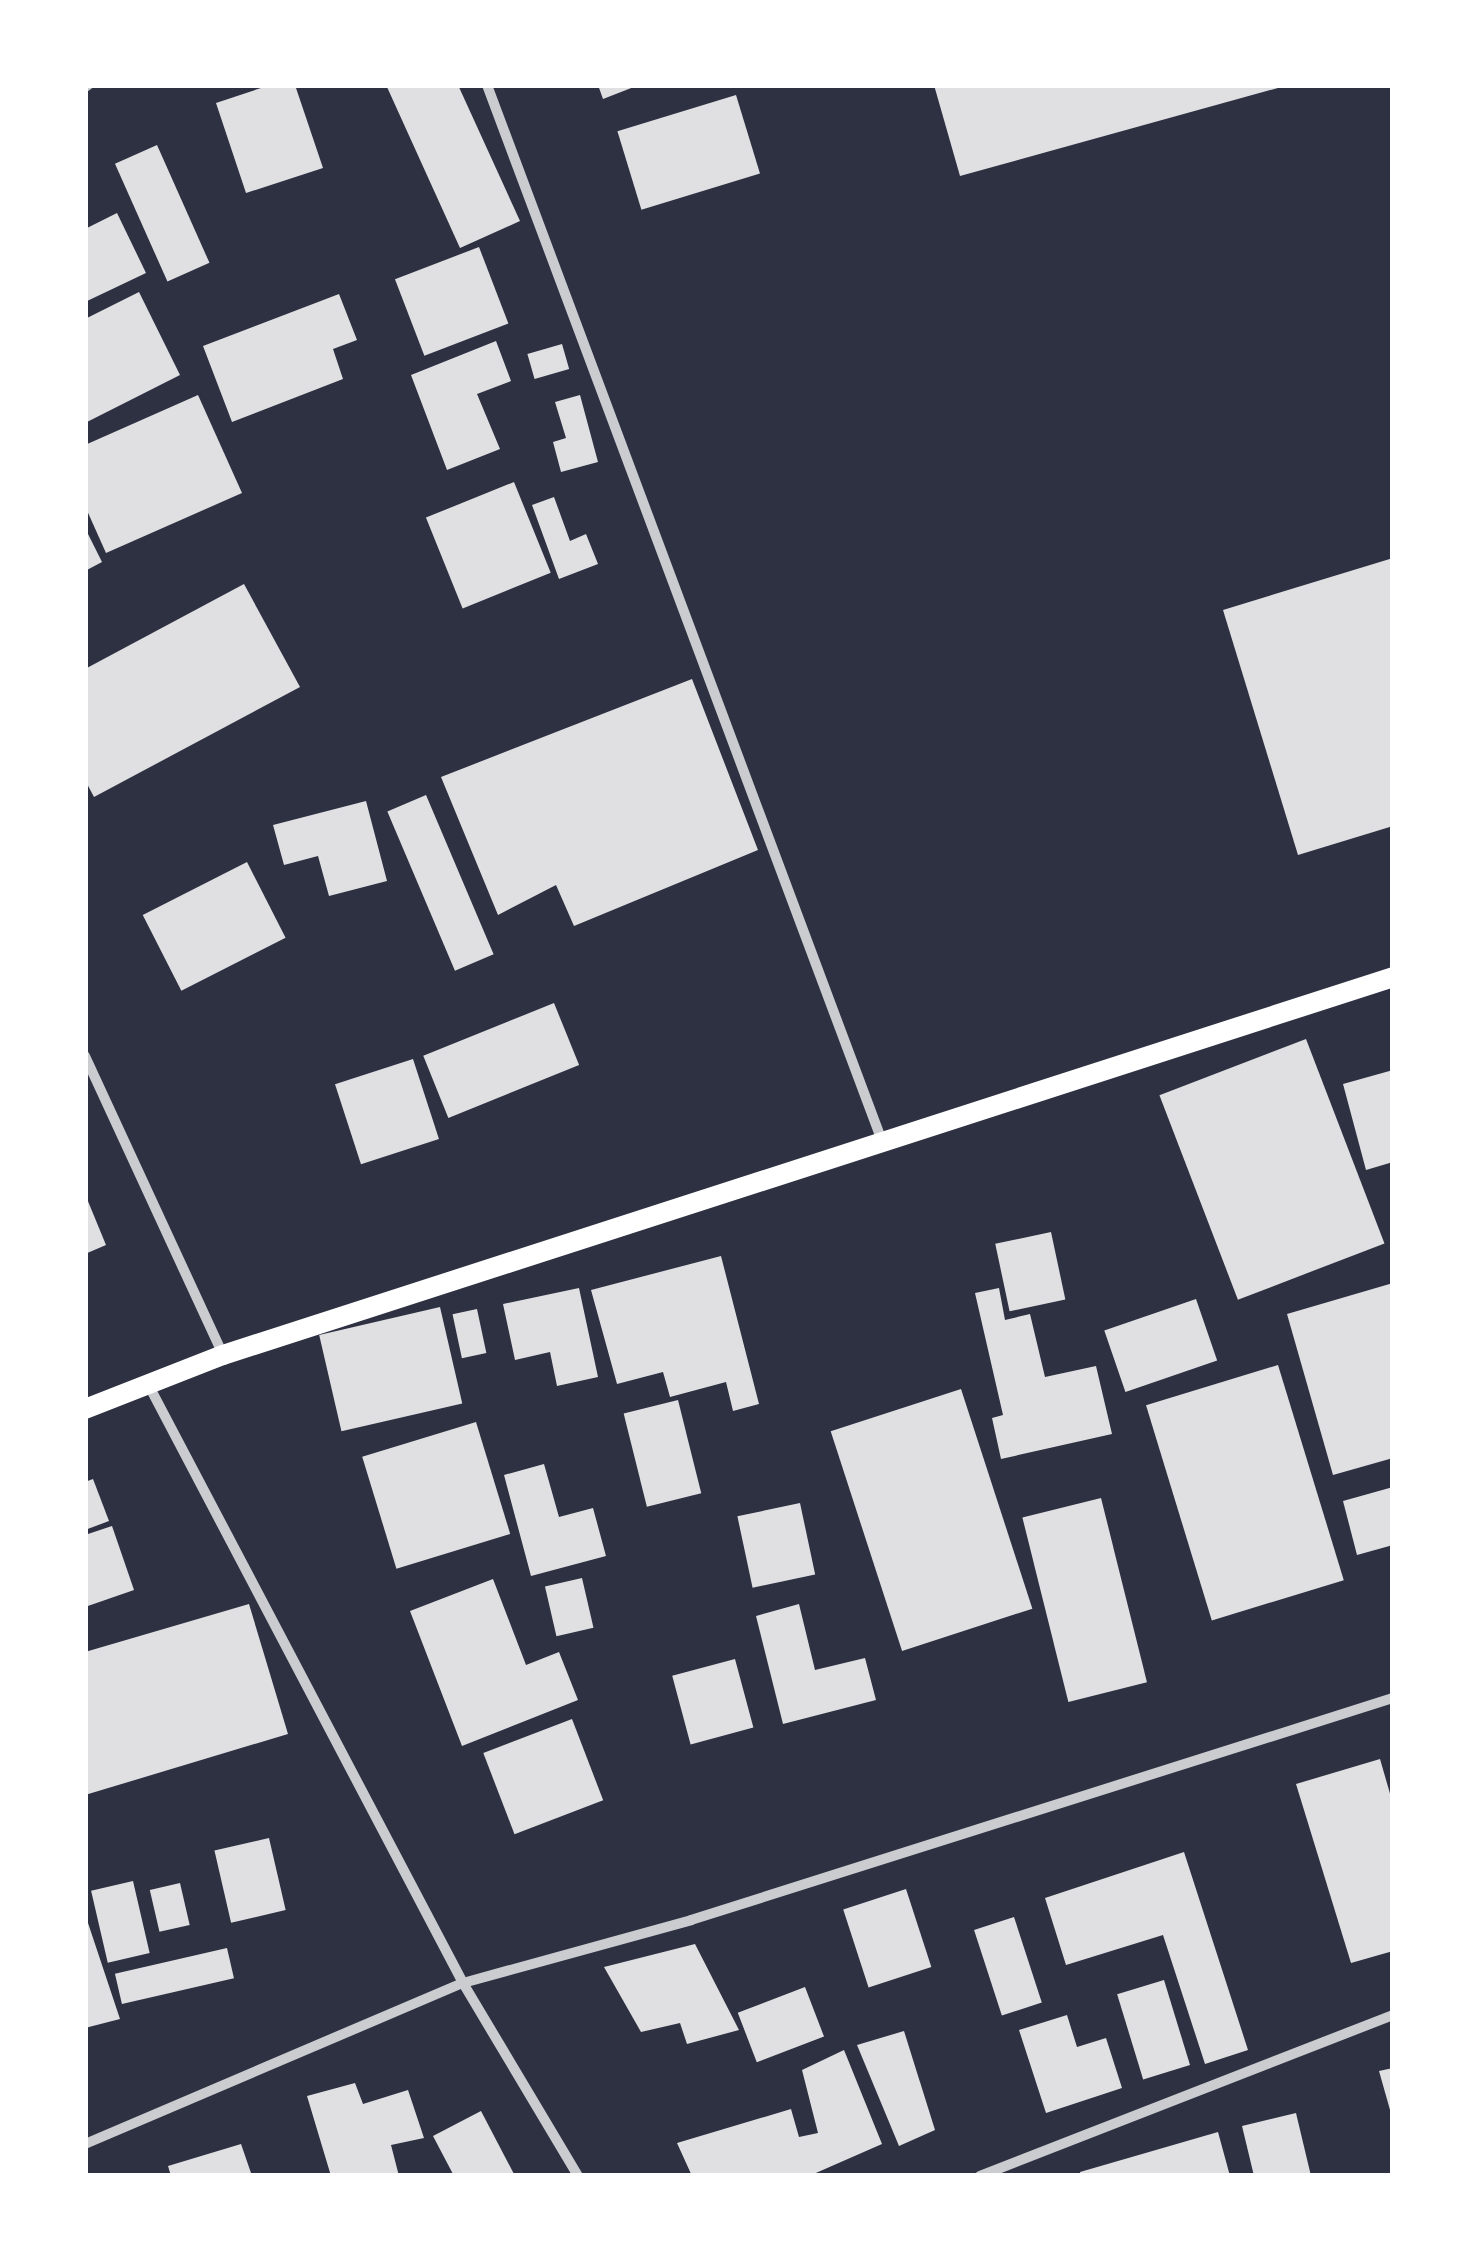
<!DOCTYPE html>
<style>
body{margin:0}
#map{position:relative;width:1478px;height:2261px;overflow:hidden;background:#2d3142;font-family:Commissioner,sans-serif}
div>[style]{position:absolute}
[style*='--x']{left:calc(var(--x)*1px);top:calc(var(--y)*1px);width:calc(var(--w)*1px);rotate:calc(var(--a)*1deg)}
.building>*{inset:0;background:#e0e0e3;transform-origin:0 0}
.minor>*{height:10px;margin:-5px;padding:0 5px;transform-origin:5px;border-radius:5px;background:#caccd0}
.secondary>*{height:20px;margin:-10px;padding:0 10px;transform-origin:10px;border-radius:10px;background:#fff}
span{translate:-50% -50%;white-space:nowrap;text-align:center;line-height:1.15;-webkit-text-stroke:8px #fff;paint-order:stroke}
.frame{position:absolute;inset:0;border:88px solid #fff;pointer-events:none}
</style>
<div id="map">
<div class="building">
<div style="clip-path:polygon(270px 85px,295px 85px,323px 168px,246px 193px,216px 103px)"></div>
<div style="clip-path:polygon(458px 85px,520px 221px,460px 248px,387px 87px)"></div>
<div style="clip-path:polygon(598px 85px,639px 85px,603px 99px)"></div>
<div style="clip-path:polygon(934px 85px,1285px 85px,1285px 86px,960px 176px)"></div>
<div style="left:736px;top:95px;width:82px;height:124px;rotate:73deg"></div>
<div style="left:157px;top:145px;width:129px;height:46px;rotate:66deg"></div>
<div style="clip-path:polygon(117px 213px,146px 273px,85px 302px,85px 229px)"></div>
<div style="left:479px;top:247px;width:82px;height:90px;rotate:69deg"></div>
<div style="clip-path:polygon(139px 292px,180px 375px,85px 423px,85px 319px)"></div>
<div style="clip-path:polygon(339px 294px,357px 340px,333px 349px,343px 379px,232px 422px,203px 346px)"></div>
<div style="clip-path:polygon(496px 341px,511px 381px,477px 394px,500px 449px,447px 470px,411px 375px)"></div>
<div style="left:562px;top:344px;width:26px;height:36px;rotate:74deg"></div>
<div style="clip-path:polygon(198px 395px,242px 493px,106px 553px,85px 506px,85px 445px)"></div>
<div style="clip-path:polygon(580px 395px,598px 462px,561px 472px,553px 442px,566px 438px,555px 402px)"></div>
<div style="left:514px;top:482px;width:98px;height:95px;rotate:68deg"></div>
<div style="clip-path:polygon(554px 497px,570px 541px,586px 534px,598px 564px,559px 579px,532px 505px)"></div>
<div style="clip-path:polygon(85px 528px,102px 562px,85px 571px)"></div>
<div style="clip-path:polygon(1393px 558px,1393px 826px,1298px 855px,1223px 610px)"></div>
<div style="clip-path:polygon(244px 584px,300px 687px,94px 797px,85px 780px,85px 669px)"></div>
<div style="clip-path:polygon(692px 679px,758px 850px,574px 926px,556px 885px,498px 915px,441px 777px)"></div>
<div style="left:426px;top:795px;width:173px;height:42px;rotate:67deg"></div>
<div style="clip-path:polygon(366px 801px,387px 881px,329px 896px,318px 856px,284px 865px,273px 825px)"></div>
<div style="left:247px;top:862px;width:85px;height:117px;rotate:63deg"></div>
<div style="left:554px;top:1003px;width:67px;height:141px;rotate:68deg"></div>
<div style="left:1306px;top:1039px;width:219px;height:157px;rotate:69deg"></div>
<div style="left:413px;top:1059px;width:84px;height:82px;rotate:72deg"></div>
<div style="clip-path:polygon(1393px 1070px,1393px 1162px,1366px 1170px,1343px 1084px)"></div>
<div style="clip-path:polygon(85px 1194px,106px 1245px,85px 1254px)"></div>
<div style="left:1051px;top:1232px;width:69px;height:57px;rotate:78deg"></div>
<div style="clip-path:polygon(721px 1256px,759px 1404px,733px 1411px,726px 1382px,670px 1397px,663px 1372px,617px 1384px,591px 1290px)"></div>
<div style="clip-path:polygon(1393px 1283px,1393px 1458px,1333px 1475px,1287px 1314px)"></div>
<div style="clip-path:polygon(579px 1288px,598px 1377px,557px 1386px,550px 1352px,515px 1360px,503px 1304px)"></div>
<div style="clip-path:polygon(999px 1288px,1005px 1320px,1030px 1314px,1045px 1377px,1096px 1366px,1112px 1434px,1001px 1459px,992px 1418px,1003px 1415px,975px 1293px)"></div>
<div style="left:1196px;top:1299px;width:65px;height:97px;rotate:71deg"></div>
<div style="left:440px;top:1307px;width:99px;height:124px;rotate:77deg"></div>
<div style="left:477px;top:1309px;width:45px;height:25px;rotate:78deg"></div>
<div style="left:1278px;top:1365px;width:225px;height:138px;rotate:73deg"></div>
<div style="left:961px;top:1389px;width:231px;height:137px;rotate:72deg"></div>
<div style="left:678px;top:1400px;width:96px;height:56px;rotate:76deg"></div>
<div style="left:476px;top:1422px;width:117px;height:119px;rotate:73deg"></div>
<div style="clip-path:polygon(544px 1464px,559px 1517px,593px 1508px,606px 1556px,531px 1576px,504px 1475px)"></div>
<div style="clip-path:polygon(93px 1479px,109px 1521px,85px 1530px,85px 1482px)"></div>
<div style="clip-path:polygon(1393px 1487px,1393px 1545px,1357px 1555px,1343px 1501px)"></div>
<div style="left:1101px;top:1498px;width:190px;height:81px;rotate:76deg"></div>
<div style="left:800px;top:1503px;width:73px;height:64px;rotate:78deg"></div>
<div style="clip-path:polygon(112px 1526px,134px 1590px,85px 1607px,85px 1535px)"></div>
<div style="left:582px;top:1578px;width:51px;height:38px;rotate:77deg"></div>
<div style="clip-path:polygon(493px 1579px,526px 1665px,559px 1652px,578px 1700px,462px 1746px,410px 1611px)"></div>
<div style="clip-path:polygon(249px 1604px,288px 1734px,85px 1795px,85px 1652px)"></div>
<div style="clip-path:polygon(799px 1604px,815px 1670px,865px 1658px,876px 1700px,783px 1724px,756px 1616px)"></div>
<div style="left:735px;top:1659px;width:71px;height:65px;rotate:75deg"></div>
<div style="left:572px;top:1719px;width:87px;height:95px;rotate:69deg"></div>
<div style="clip-path:polygon(1380px 1759px,1393px 1804px,1393px 1951px,1351px 1963px,1296px 1784px)"></div>
<div style="left:269px;top:1838px;width:74px;height:56px;rotate:77deg"></div>
<div style="clip-path:polygon(1184px 1852px,1248px 2050px,1205px 2064px,1163px 1935px,1066px 1965px,1045px 1898px)"></div>
<div style="left:133px;top:1881px;width:74px;height:43px;rotate:77deg"></div>
<div style="left:180px;top:1883px;width:43px;height:31px;rotate:77deg"></div>
<div style="left:906px;top:1889px;width:82px;height:66px;rotate:72deg"></div>
<div style="clip-path:polygon(85px 1914px,120px 2019px,85px 2028px)"></div>
<div style="left:1014px;top:1917px;width:90px;height:42px;rotate:72deg"></div>
<div style="clip-path:polygon(695px 1944px,739px 2030px,687px 2044px,680px 2023px,641px 2032px,604px 1967px)"></div>
<div style="left:227px;top:1948px;width:31px;height:115px;rotate:77deg"></div>
<div style="left:1164px;top:1980px;width:89px;height:49px;rotate:73deg"></div>
<div style="left:805px;top:1987px;width:53px;height:72px;rotate:69deg"></div>
<div style="clip-path:polygon(1067px 2015px,1077px 2047px,1106px 2038px,1122px 2088px,1046px 2113px,1019px 2030px)"></div>
<div style="clip-path:polygon(904px 2031px,935px 2130px,899px 2146px,857px 2045px)"></div>
<div style="clip-path:polygon(844px 2050px,882px 2144px,809px 2176px,692px 2176px,677px 2143px,791px 2109px,799px 2137px,818px 2133px,802px 2070px)"></div>
<div style="clip-path:polygon(1393px 2068px,1393px 2117px,1392px 2117px,1379px 2071px)"></div>
<div style="clip-path:polygon(355px 2083px,363px 2104px,408px 2090px,424px 2138px,391px 2145px,399px 2176px,331px 2176px,307px 2096px)"></div>
<div style="clip-path:polygon(481px 2111px,515px 2176px,454px 2176px,433px 2136px)"></div>
<div style="clip-path:polygon(1296px 2113px,1311px 2176px,1254px 2176px,1242px 2126px)"></div>
<div style="clip-path:polygon(1218px 2132px,1230px 2176px,1081px 2176px,1080px 2172px)"></div>
<div style="clip-path:polygon(241px 2144px,252px 2176px,171px 2176px,168px 2166px)"></div>
</div>
<div class="minor">
<div style="--x:487;--y:85;--w:1127;--a:69.49"></div>
<div style="--x:85;--y:87;--w:4;--a:-34"></div>
<div style="--x:85;--y:1056;--w:328;--a:65.2"></div>
<div style="--x:148;--y:1384;--w:677;--a:62.26"></div>
<div style="--x:463;--y:1983;--w:225;--a:59.2"></div>
<div style="--x:85;--y:2144;--w:411;--a:-23.1"></div>
<div style="--x:463;--y:1983;--w:237;--a:-15.4"></div>
<div style="--x:691;--y:1920;--w:736;--a:-17.55"></div>
<div style="--x:980;--y:2176;--w:443;--a:-21.3"></div>
</div>
<div class="secondary">
<div style="--x:85;--y:1409;--w:148;--a:-21.4"></div>
<div style="--x:223;--y:1355;--w:1230;--a:-17.9"></div>
</div>
<div class="frame"></div>
</div>
